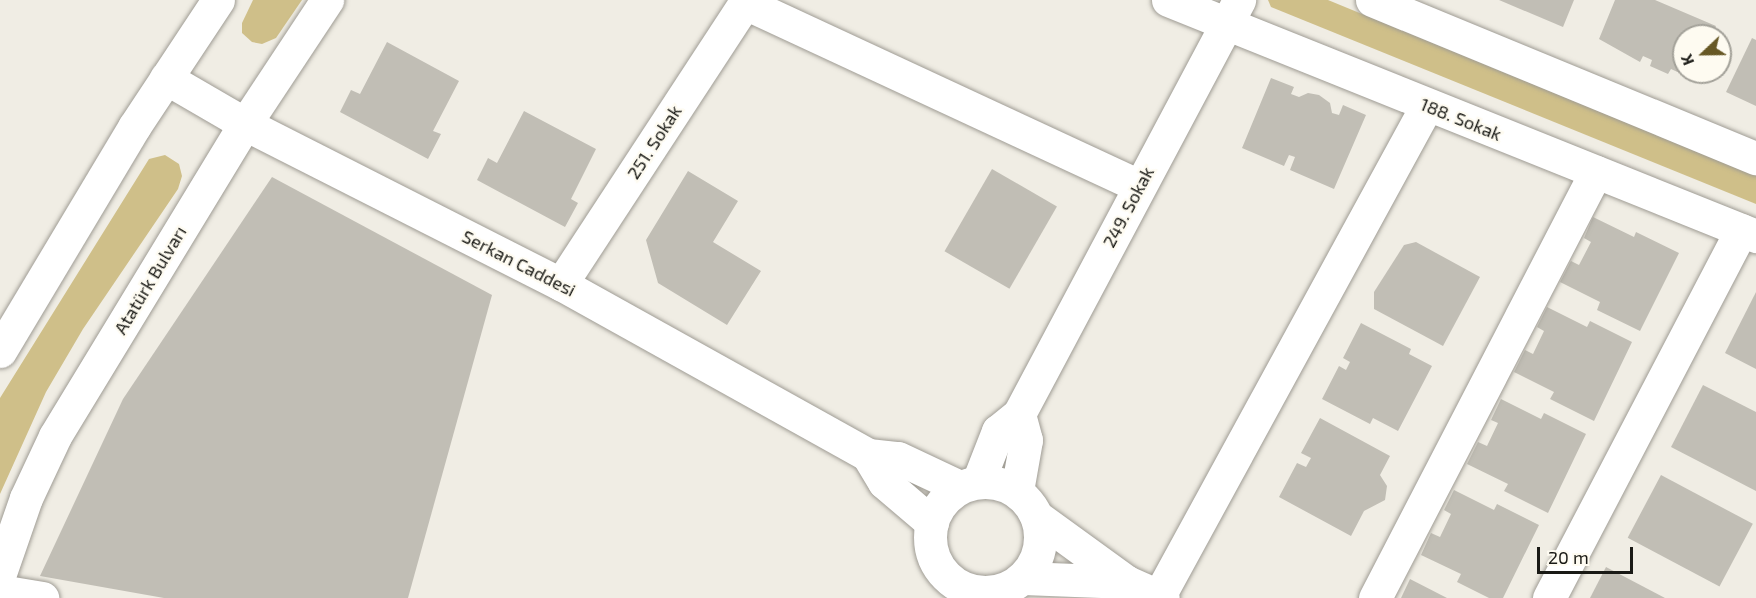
<!DOCTYPE html>
<meta charset="utf-8">
<style>
body{margin:0}
#map{position:relative;width:1756px;height:598px;overflow:hidden;background:#f0ede4;font-family:"Exo 2",sans-serif}
div>[style]{position:absolute}
[style*='--x']{left:calc(var(--x)*1px);top:calc(var(--y)*1px);width:calc(var(--w)*1px);rotate:calc(var(--a)*1deg)}
.green>*{inset:0;background:#cfbf89}
.building>*{inset:0;background:#c1beb5;transform-origin:0 0}
.roads{filter:drop-shadow(0 0 2px #9f9c94) drop-shadow(0 0 2px #9f9c94)}
.minor>*{height:33px;margin:-16.5px;padding:0 16.5px;transform-origin:16.5px;border-radius:16.5px;background:#fff}
.major>*{height:33px;margin:-16.5px;padding:0 16.5px;transform-origin:16.5px;border-radius:16.5px;background:#fff}
.major>.ring{margin:-16.5px;padding:0;box-sizing:content-box;background:none;border:33px solid #fff;border-radius:50%}
span{translate:-50% -50%;white-space:nowrap;text-align:center;line-height:1.15;-webkit-text-stroke:4.5px #fefbf1;paint-order:stroke}
.street-label{font-size:18px;color:#1a1a16}
.north{position:absolute;left:1672px;top:24px;width:60px;height:60px;box-sizing:border-box;background:#fefbf1;border:2px solid #a3a199;border-radius:50%;rotate:248deg;font-size:16px;font-weight:700;line-height:24px;text-align:center;color:#1a1a16}
.north::after{content:'';display:block;margin:auto;width:21px;height:27px;background:#675825;clip-path:polygon(50% 0,100% 100%,50% 72%,0 100%)}
.scale{position:absolute;left:1537px;top:547px;width:96px;height:27px;box-sizing:border-box;border:3px solid #1a1a16;border-top:0;padding-left:8px;font-size:18px;line-height:21px;white-space:nowrap;color:#1a1a16;-webkit-text-stroke:4px #fefbf1;paint-order:stroke}
</style>
<div id="map">
<div class="green">
<div style="clip-path:polygon(253px 0,302px 0,276px 38px,262px 44px,252px 42px,242px 33px,242px 23px)"></div>
<div style="clip-path:polygon(1268px 0,1328px 0,1756px 176px,1756px 204px,1271px 7px)"></div>
<div style="clip-path:polygon(165px 155px,179px 164px,182px 176px,178px 189px,83px 329px,46px 392px,0 494px,0 398px,149px 159px)"></div>
</div>
<div class="building">
<div style="clip-path:polygon(1499px 0,1574px 0,1563px 27px)"></div>
<div style="clip-path:polygon(1615px 0,1655px 0,1716px 26px,1712px 36px,1684px 36px,1684px 72px,1696px 72px,1693px 79px,1671px 69px,1668px 74px,1650px 66px,1652px 60px,1643px 56px,1640px 62px,1599px 39px)"></div>
<div style="clip-path:polygon(1752px 38px,1756px 40px,1756px 106px,1726px 92px)"></div>
<div style="clip-path:polygon(387px 42px,459px 81px,433px 131px,441px 134px,428px 159px,340px 112px,351px 90px,360px 94px)"></div>
<div style="clip-path:polygon(1271px 78px,1294px 87px,1291px 94px,1299px 97px,1308px 93px,1319px 95px,1330px 103px,1332px 113px,1339px 115px,1343px 105px,1366px 115px,1334px 189px,1290px 170px,1295px 157px,1289px 155px,1284px 166px,1242px 148px)"></div>
<div style="clip-path:polygon(524px 111px,596px 149px,571px 199px,578px 203px,565px 227px,477px 180px,488px 158px,497px 163px)"></div>
<div style="left:992px;top:169px;width:75px;height:95px;rotate:30deg"></div>
<div style="clip-path:polygon(688px 171px,738px 201px,713px 242px,761px 271px,727px 325px,658px 283px,646px 240px)"></div>
<div style="clip-path:polygon(272px 177px,492px 295px,408px 598px,164px 598px,40px 576px,123px 399px)"></div>
<div style="clip-path:polygon(1593px 217px,1634px 237px,1636px 232px,1679px 253px,1640px 331px,1597px 310px,1600px 302px,1560px 282px,1571px 261px,1579px 265px,1591px 242px,1584px 238px)"></div>
<div style="clip-path:polygon(1416px 242px,1480px 277px,1443px 346px,1374px 309px,1374px 292px,1404px 245px)"></div>
<div style="clip-path:polygon(1756px 292px,1756px 369px,1725px 353px)"></div>
<div style="clip-path:polygon(1547px 307px,1587px 327px,1590px 321px,1632px 342px,1594px 421px,1550px 399px,1554px 392px,1514px 372px,1525px 350px,1533px 354px,1544px 331px,1537px 327px)"></div>
<div style="clip-path:polygon(1361px 323px,1411px 349px,1409px 354px,1432px 366px,1398px 431px,1373px 418px,1370px 424px,1322px 399px,1339px 366px,1346px 370px,1350px 362px,1343px 358px)"></div>
<div style="clip-path:polygon(1703px 385px,1756px 412px,1756px 491px,1671px 447px)"></div>
<div style="clip-path:polygon(1501px 399px,1541px 419px,1544px 413px,1586px 434px,1548px 513px,1504px 491px,1508px 484px,1467px 464px,1478px 442px,1487px 446px,1498px 423px,1491px 420px)"></div>
<div style="clip-path:polygon(1320px 418px,1390px 456px,1380px 475px,1387px 486px,1385px 500px,1364px 511px,1351px 536px,1279px 497px,1297px 463px,1306px 467px,1311px 458px,1301px 453px)"></div>
<div style="left:1661px;top:475px;width:104px;height:71px;rotate:28deg"></div>
<div style="clip-path:polygon(1454px 490px,1494px 510px,1497px 504px,1539px 525px,1503px 598px,1489px 598px,1457px 582px,1461px 574px,1421px 555px,1431px 533px,1440px 537px,1451px 514px,1444px 510px)"></div>
<div style="clip-path:polygon(1606px 567px,1665px 598px,1590px 598px)"></div>
<div style="clip-path:polygon(1410px 579px,1447px 598px,1401px 598px)"></div>
</div>
<div class="roads">
<div class="minor">
<div style="--x:1168;--y:0;--w:634;--a:21.87"></div>
<div style="--x:1372;--y:0;--w:415;--a:22.4"></div>
<div style="--x:745;--y:3;--w:434;--a:24.9"></div>
<div style="--x:561;--y:284;--w:339;--a:-56.8"></div>
<div style="--x:1019;--y:414;--w:469;--a:-62"></div>
<div style="--x:978;--y:482;--w:55;--a:-68.6"></div>
<div style="--x:998;--y:431;--w:27;--a:-39"></div>
<div style="--x:1019;--y:414;--w:27;--a:75"></div>
<div style="--x:1026;--y:440;--w:52;--a:100"></div>
<div style="--x:0;--y:591;--w:43;--a:9.5"></div>
<div style="--x:1159;--y:596;--w:559;--a:-61.37"></div>
<div style="--x:1375;--y:598;--w:480;--a:-62.6"></div>
<div style="--x:1549;--y:598;--w:415;--a:-62.4"></div>
</div>
<div class="major">
<div style="--x:166;--y:78;--w:91;--a:30.2"></div>
<div style="--x:245;--y:124;--w:354;--a:26.9"></div>
<div style="--x:561;--y:284;--w:351;--a:29.1"></div>
<div style="--x:0;--y:351;--w:261;--a:-59.1"></div>
<div style="--x:134;--y:127;--w:152;--a:-56.5"></div>
<div class="ring" style="left:930px;top:482px;width:77px;height:77px"></div>
<div style="--x:1036;--y:516;--w:112;--a:36"></div>
<div style="--x:1127;--y:582;--w:39;--a:24"></div>
<div style="--x:932;--y:523;--w:63;--a:-139.5"></div>
<div style="--x:884;--y:482;--w:31;--a:-121"></div>
<div style="--x:868;--y:455;--w:30;--a:6"></div>
<div style="--x:898;--y:458;--w:68;--a:25.1"></div>
<div style="--x:0;--y:573;--w:79;--a:-70.9"></div>
<div style="--x:26;--y:498;--w:68;--a:-64.9"></div>
<div style="--x:55;--y:436;--w:365;--a:-58.7"></div>
<div style="--x:245;--y:124;--w:149;--a:-56.5"></div>
<div style="--x:1023;--y:578;--w:104;--a:2.2"></div>
</div>
</div>
<div class="street-label">
<span style="left:1461px;top:119px;rotate:22deg">188. Sokak</span>
<span style="left:654px;top:142px;rotate:-57deg">251. Sokak</span>
<span style="left:1128px;top:207px;rotate:-62deg">249. Sokak</span>
<span style="left:519px;top:263px;rotate:27deg">Serkan Caddesi</span>
<span style="left:150px;top:280px;rotate:-59deg">Atatürk Bulvarı</span>
</div>
<div class="north">K</div>
<div class="scale">20 m</div>
</div>
